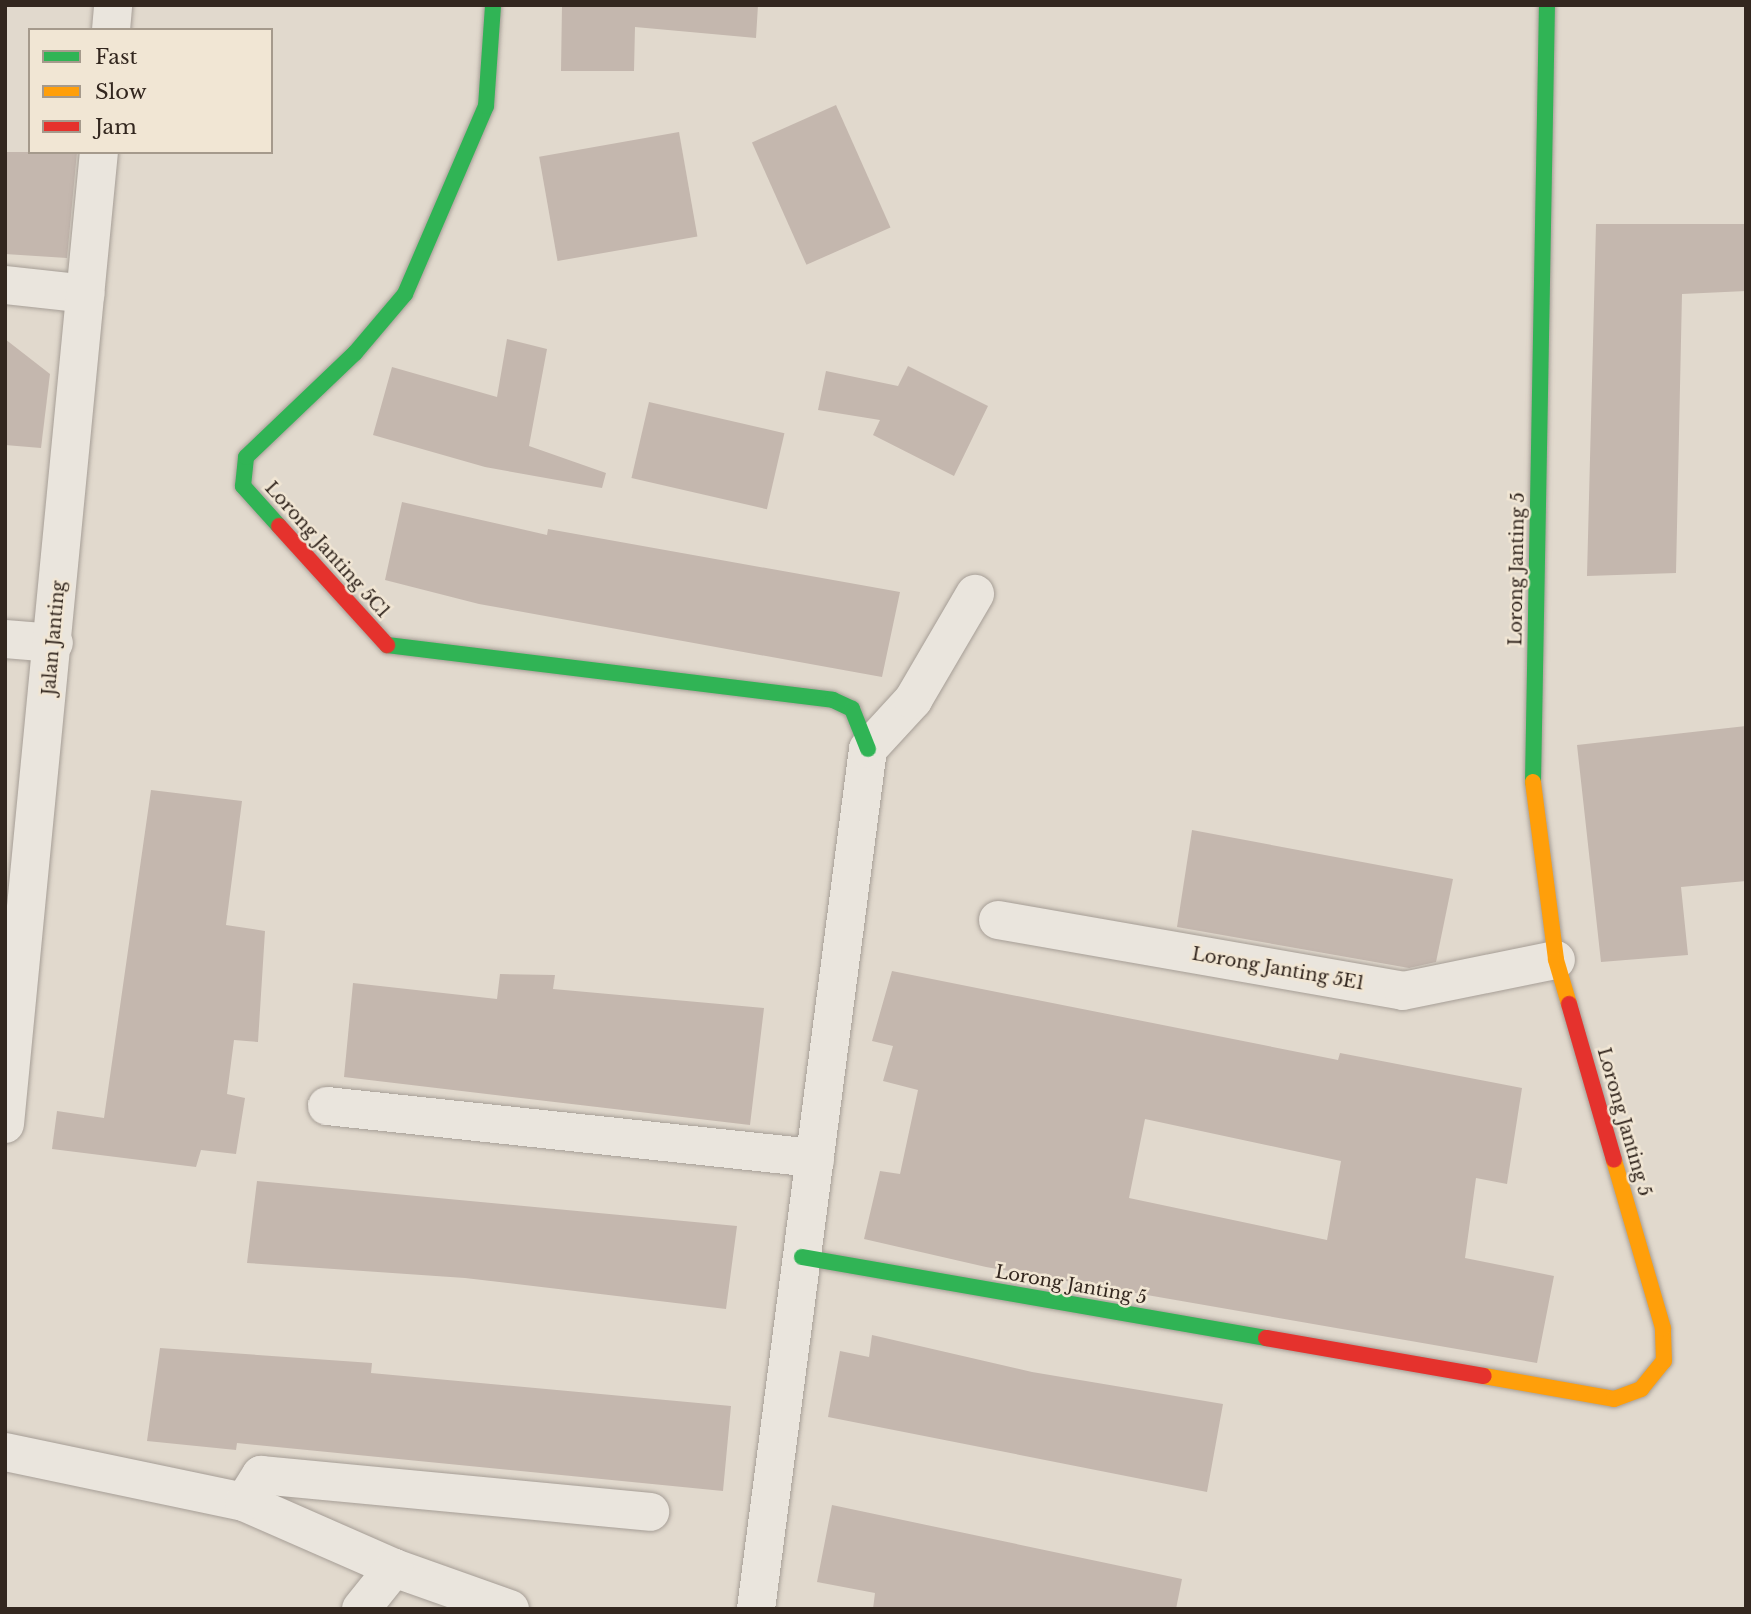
<!DOCTYPE html>
<style>
body{margin:0}
#map{position:relative;width:1751px;height:1614px;overflow:hidden;background:#e1d9cd;font-family:"Libre Baskerville",serif}
div>[style]{position:absolute}
[style*='--x']{left:calc(var(--x)*1px);top:calc(var(--y)*1px);width:calc(var(--w)*1px);rotate:calc(var(--a)*1deg)}
.building>*{inset:0;background:#c4b7ae;transform-origin:0 0}
.roads{filter:drop-shadow(0 0 2px #a69e96) drop-shadow(0 0 2px #a69e96)}
.street>*{height:38px;margin:-19px;padding:0 19px;transform-origin:19px;border-radius:19px;background:#eae5dd}
.fast>*{height:16px;margin:-8px;padding:0 8px;transform-origin:8px;border-radius:8px;background:#30b455}
.slow>*{height:16px;margin:-8px;padding:0 8px;transform-origin:8px;border-radius:8px;background:#ff9f0a}
.jam>*{height:16px;margin:-8px;padding:0 8px;transform-origin:8px;border-radius:8px;background:#e5322d}
span{translate:-50% -50%;white-space:nowrap;text-align:center;line-height:1.15;-webkit-text-stroke:5px #f1e6d4;paint-order:stroke}
.street-label{font-size:18px;color:#33271f}
.frame{position:absolute;inset:0;border:7px solid #33271f;pointer-events:none}
.legend{position:absolute;left:28px;top:28px;width:245px;height:126px;box-sizing:border-box;background:#f1e6d4;border:2px solid #a59a8c;margin:0;padding:9px 12px;list-style:none;font-size:21px;color:#33271f}
.legend li{display:flex;align-items:center;gap:14px;height:35px}
.legend b{width:35px;border:2px solid #a59a8c}
</style>
<div id="map">
<div class="building">
<div style="clip-path:polygon(562px 5px,758px 5px,756px 38px,635px 27px,634px 71px,561px 71px)"></div>
<div style="left:836px;top:105px;width:134px;height:92px;rotate:66deg"></div>
<div style="left:679px;top:132px;width:106px;height:142px;rotate:80deg"></div>
<div style="clip-path:polygon(5px 152px,77px 152px,67px 258px,5px 254px)"></div>
<div style="clip-path:polygon(1596px 224px,1746px 224px,1746px 291px,1682px 294px,1676px 573px,1587px 576px)"></div>
<div style="clip-path:polygon(5px 339px,50px 374px,41px 448px,5px 445px)"></div>
<div style="clip-path:polygon(507px 339px,547px 349px,529px 446px,606px 473px,602px 488px,485px 467px,373px 435px,392px 367px,497px 397px)"></div>
<div style="clip-path:polygon(908px 366px,988px 406px,954px 476px,873px 435px,880px 420px,818px 410px,826px 371px,898px 386px)"></div>
<div style="left:649px;top:402px;width:139px;height:78px;rotate:13deg"></div>
<div style="clip-path:polygon(402px 502px,547px 535px,548px 529px,900px 592px,882px 677px,479px 604px,385px 580px)"></div>
<div style="clip-path:polygon(1746px 726px,1746px 881px,1681px 887px,1688px 955px,1601px 962px,1577px 745px)"></div>
<div style="clip-path:polygon(151px 790px,242px 801px,226px 925px,265px 931px,258px 1042px,234px 1040px,227px 1094px,245px 1098px,236px 1154px,201px 1150px,196px 1167px,52px 1149px,57px 1111px,104px 1118px)"></div>
<div style="clip-path:polygon(1192px 830px,1453px 879px,1436px 962px,1409px 968px,1177px 927px)"></div>
<div style="clip-path:polygon(evenodd,892px 971px,1338px 1060px,1340px 1053px,1522px 1088px,1507px 1184px,1476px 1178px,1465px 1258px,1554px 1276px,1537px 1363px,986px 1267px,864px 1239px,880px 1171px,900px 1174px,918px 1090px,883px 1081px,893px 1046px,872px 1041px,892px 971px,1145px 1119px,1341px 1161px,1327px 1240px,1129px 1198px,1145px 1119px)"></div>
<div style="clip-path:polygon(500px 974px,555px 975px,553px 989px,764px 1008px,750px 1125px,344px 1077px,353px 983px,497px 999px)"></div>
<div style="clip-path:polygon(257px 1181px,737px 1226px,726px 1309px,465px 1278px,247px 1263px)"></div>
<div style="clip-path:polygon(872px 1335px,1032px 1372px,1223px 1404px,1207px 1492px,828px 1417px,840px 1351px,869px 1357px)"></div>
<div style="clip-path:polygon(160px 1348px,372px 1363px,371px 1373px,731px 1406px,723px 1491px,237px 1443px,236px 1450px,147px 1441px)"></div>
<div style="clip-path:polygon(832px 1505px,1182px 1579px,1176px 1609px,873px 1609px,875px 1593px,817px 1582px)"></div>
</div>
<div class="roads">
<div class="street">
<div style="--x:111;--y:30;--w:25;--a:-85"></div>
<div style="--x:5;--y:285;--w:81;--a:6.3"></div>
<div style="--x:5;--y:639;--w:49;--a:4.7"></div>
<div style="--x:998;--y:920;--w:411;--a:9.9"></div>
<div style="--x:1403;--y:991;--w:156;--a:-11.5"></div>
<div style="--x:327;--y:1106;--w:491;--a:6.1"></div>
<div style="--x:5;--y:1124;--w:977;--a:-84.48"></div>
<div style="--x:5;--y:1452;--w:244;--a:11.8"></div>
<div style="--x:244;--y:1502;--w:164;--a:23.7"></div>
<div style="--x:394;--y:1568;--w:123;--a:19.5"></div>
<div style="--x:244;--y:1502;--w:32;--a:-58"></div>
<div style="--x:261;--y:1475;--w:391;--a:5.4"></div>
<div style="--x:361;--y:1609;--w:53;--a:-51.2"></div>
<div style="--x:756;--y:1609;--w:867;--a:-82.58"></div>
<div style="--x:868;--y:749;--w:67;--a:-47.4"></div>
<div style="--x:913;--y:700;--w:123;--a:-59.7"></div>
</div>
<div class="fast">
<div style="--x:279;--y:526;--w:54;--a:-132"></div>
<div style="--x:243;--y:486;--w:29;--a:-84"></div>
<div style="--x:246;--y:457;--w:151;--a:-43.7"></div>
<div style="--x:355;--y:353;--w:77;--a:-49.7"></div>
<div style="--x:405;--y:294;--w:205;--a:-66.7"></div>
<div style="--x:486;--y:106;--w:101;--a:-86"></div>
<div style="--x:387;--y:645;--w:449;--a:7"></div>
<div style="--x:833;--y:700;--w:21;--a:25"></div>
<div style="--x:852;--y:709;--w:43;--a:68.2"></div>
<div style="--x:1533;--y:782;--w:777;--a:-88.97"></div>
<div style="--x:802;--y:1257;--w:471;--a:9.9"></div>
</div>
<div class="slow">
<div style="--x:1533;--y:782;--w:179;--a:82.6"></div>
<div style="--x:1556;--y:960;--w:46;--a:73.5"></div>
<div style="--x:1484;--y:1376;--w:132;--a:10"></div>
<div style="--x:1614;--y:1399;--w:29;--a:-20"></div>
<div style="--x:1641;--y:1389;--w:36;--a:-51"></div>
<div style="--x:1664;--y:1361;--w:33;--a:-92"></div>
<div style="--x:1663;--y:1328;--w:175;--a:-106.3"></div>
</div>
<div class="jam">
<div style="--x:279;--y:526;--w:161;--a:47.8"></div>
<div style="--x:1569;--y:1004;--w:162;--a:73.9"></div>
<div style="--x:1266;--y:1338;--w:221;--a:9.9"></div>
</div>
</div>
<div class="street-label">
<span style="left:327px;top:550px;rotate:48deg">Lorong Janting 5C1</span>
<span style="left:1517px;top:569px;rotate:-89deg">Lorong Janting 5</span>
<span style="left:54px;top:638px;rotate:-85deg">Jalan Janting</span>
<span style="left:1278px;top:969px;rotate:10deg">Lorong Janting 5E1</span>
<span style="left:1624px;top:1122px;rotate:74deg">Lorong Janting 5</span>
<span style="left:1071px;top:1285px;rotate:10deg">Lorong Janting 5</span>
</div>
<div class="frame"></div>
<ul class="legend">
<li><b style="height:9px;background:#30b455"></b>Fast</li>
<li><b style="height:9px;background:#ff9f0a"></b>Slow</li>
<li><b style="height:9px;background:#e5322d"></b>Jam</li>
</ul>
</div>
